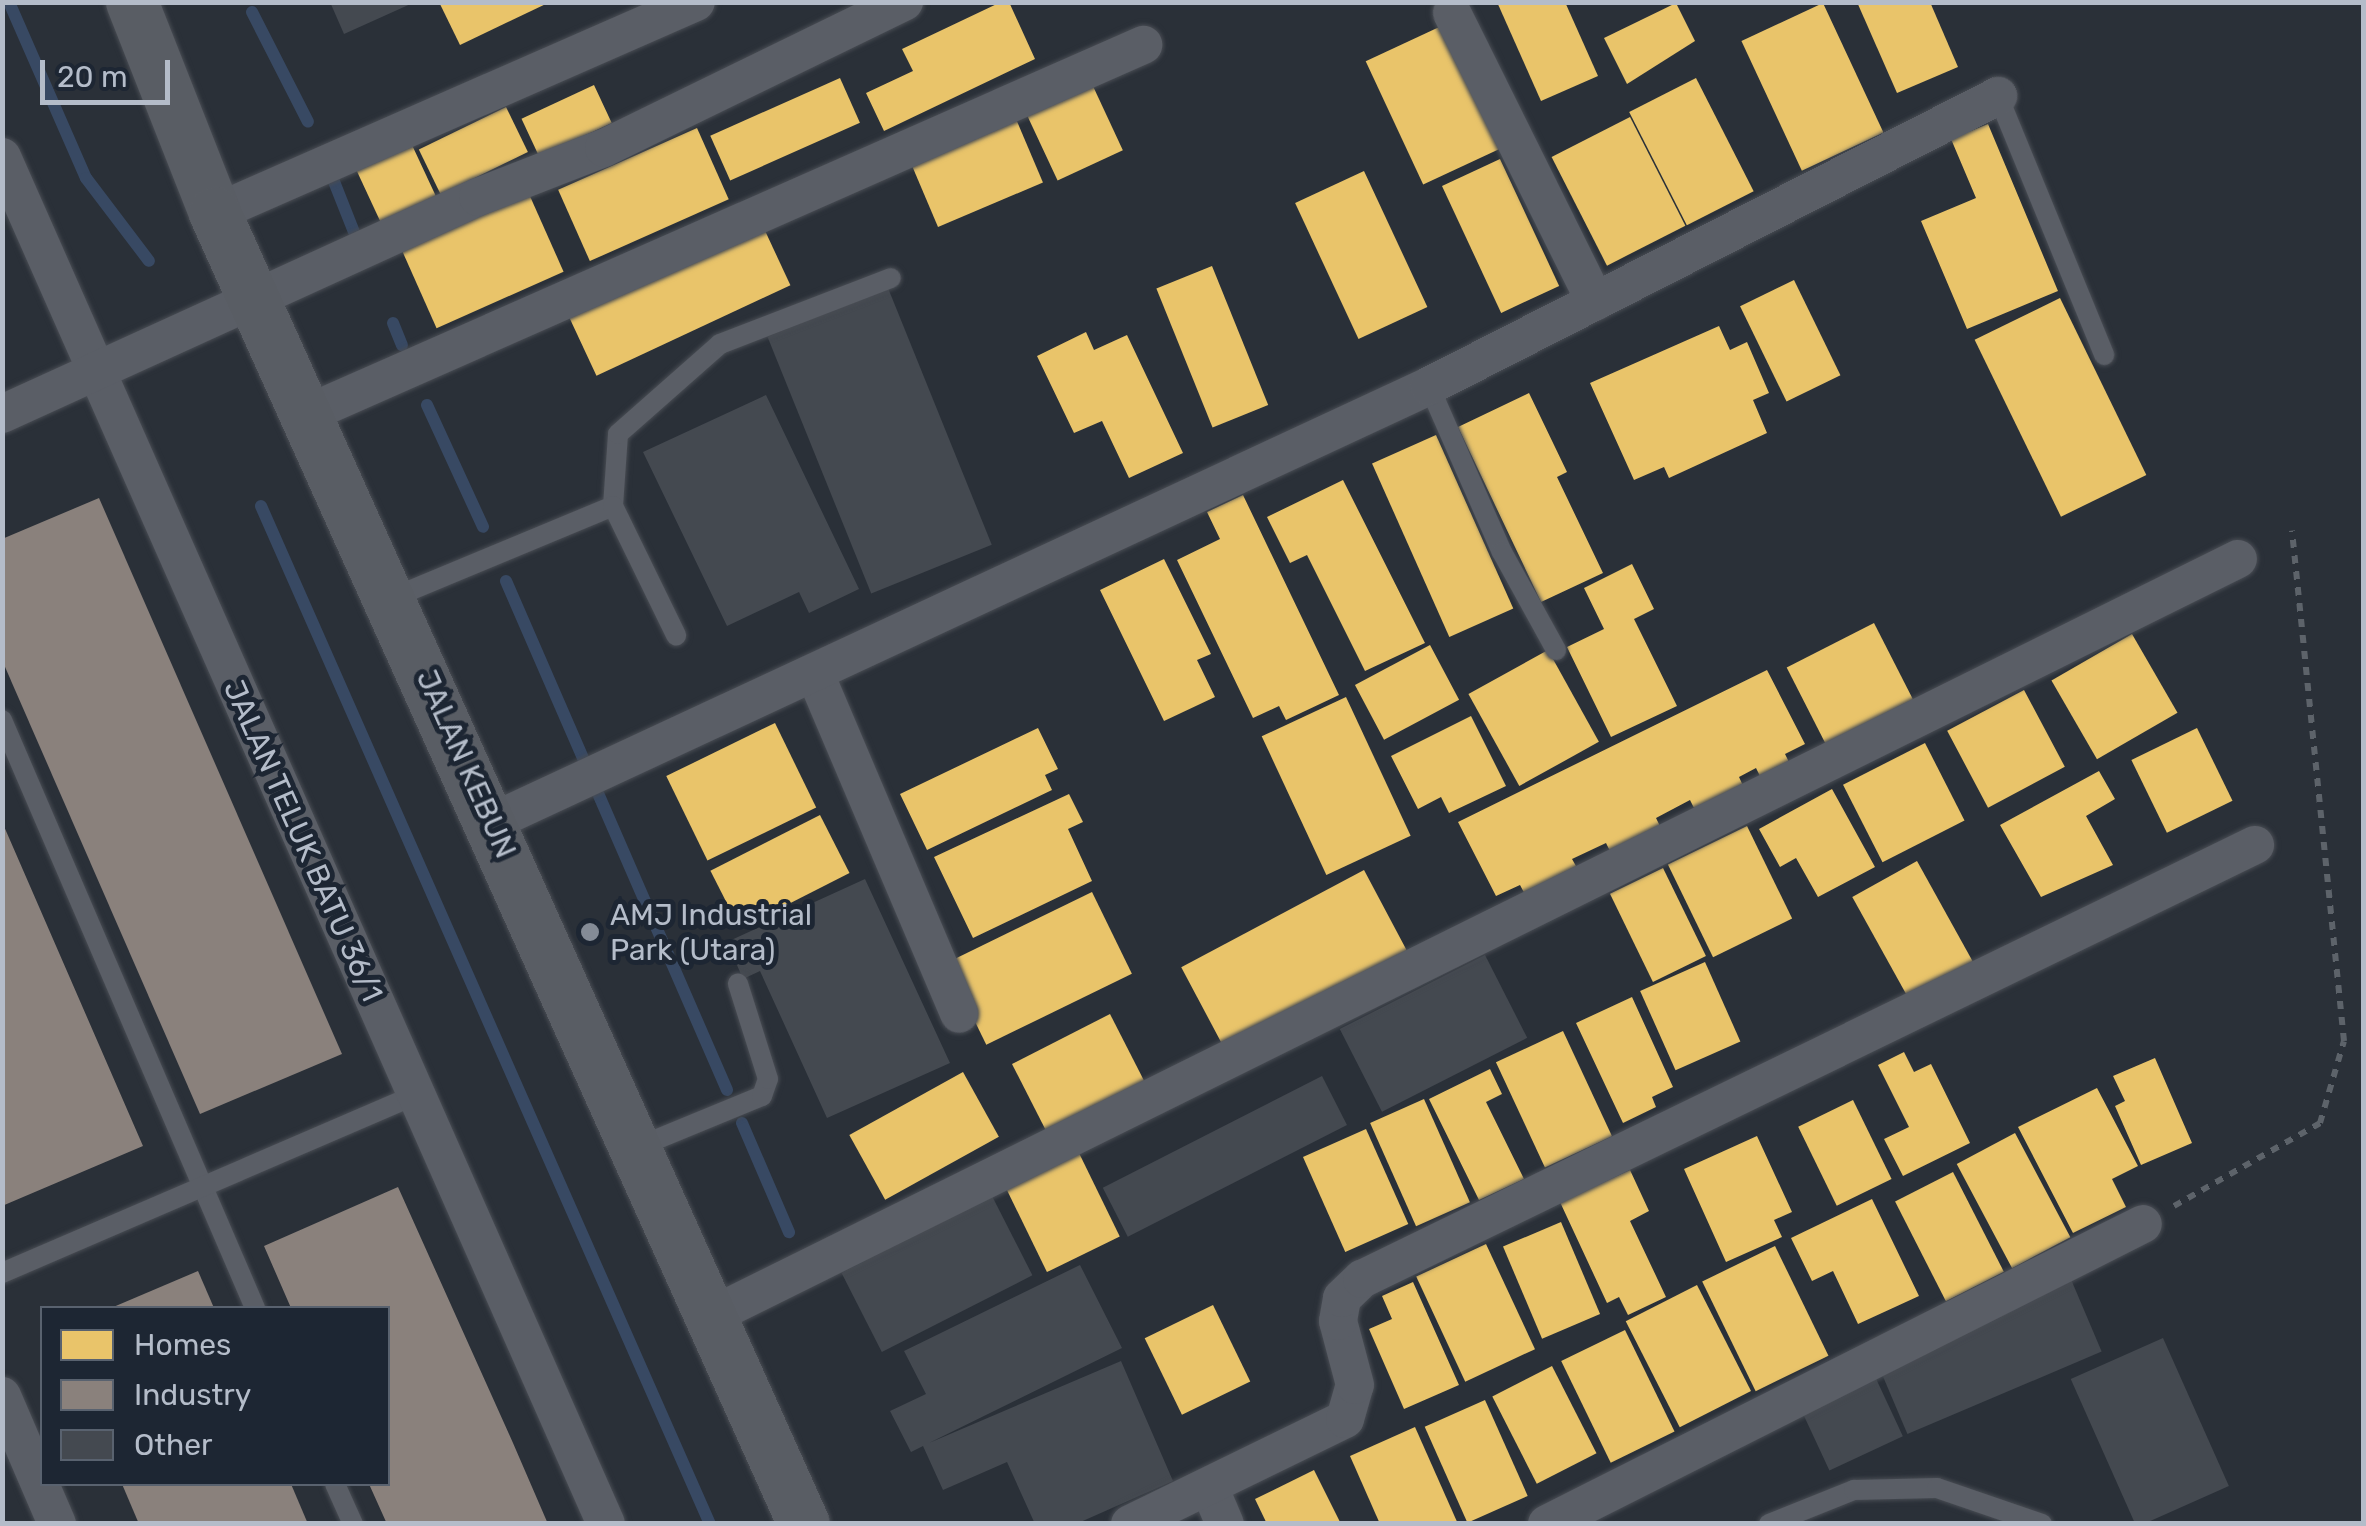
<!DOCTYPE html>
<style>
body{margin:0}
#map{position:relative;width:2366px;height:1526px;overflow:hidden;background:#2a3038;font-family:Rubik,sans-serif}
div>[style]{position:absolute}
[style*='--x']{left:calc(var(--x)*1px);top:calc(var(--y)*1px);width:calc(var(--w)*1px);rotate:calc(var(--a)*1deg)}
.homes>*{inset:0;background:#e9c46a;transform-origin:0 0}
.industry>*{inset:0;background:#8a817c}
.stream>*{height:12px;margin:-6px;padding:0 6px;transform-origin:6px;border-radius:6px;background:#384963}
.building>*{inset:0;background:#444950;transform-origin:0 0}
.path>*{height:6px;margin-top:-3px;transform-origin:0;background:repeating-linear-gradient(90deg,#5d636a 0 8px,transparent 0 16px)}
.roads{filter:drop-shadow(0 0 2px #484c53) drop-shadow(0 0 2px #484c53)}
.service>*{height:20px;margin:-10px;padding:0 10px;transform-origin:10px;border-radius:10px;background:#5a5e66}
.minor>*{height:38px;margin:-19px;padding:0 19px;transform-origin:19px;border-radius:19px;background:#5a5e66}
.secondary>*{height:52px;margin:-26px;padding:0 26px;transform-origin:26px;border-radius:26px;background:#595d64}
.dots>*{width:28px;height:28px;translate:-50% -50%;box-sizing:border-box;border:5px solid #1d2633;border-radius:50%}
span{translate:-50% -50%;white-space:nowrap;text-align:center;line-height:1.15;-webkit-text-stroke:10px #1d2633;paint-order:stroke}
.street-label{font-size:30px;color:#b4bcc9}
.poi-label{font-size:30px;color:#b4bcc9}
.left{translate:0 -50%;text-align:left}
.frame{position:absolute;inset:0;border:5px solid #b4bcc9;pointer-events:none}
.legend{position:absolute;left:40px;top:1306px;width:350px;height:180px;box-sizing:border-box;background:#1d2633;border:2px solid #59626f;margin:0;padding:12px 18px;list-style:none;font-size:30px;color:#b4bcc9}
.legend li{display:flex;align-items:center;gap:20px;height:50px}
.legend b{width:50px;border:2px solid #59626f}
.scale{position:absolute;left:40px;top:60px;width:130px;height:45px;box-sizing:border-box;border:5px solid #b4bcc9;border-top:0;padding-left:12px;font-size:30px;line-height:35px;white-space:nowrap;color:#b4bcc9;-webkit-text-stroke:8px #1d2633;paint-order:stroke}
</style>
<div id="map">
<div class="homes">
<div style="clip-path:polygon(439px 2px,550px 2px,460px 45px)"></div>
<div style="clip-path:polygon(1001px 2px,1009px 2px,1035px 59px,884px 131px,866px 93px,913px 71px,902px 49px)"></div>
<div style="clip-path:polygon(1497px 2px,1565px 2px,1598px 76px,1541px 101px)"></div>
<div style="clip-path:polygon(1857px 2px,1930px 2px,1958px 67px,1897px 93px)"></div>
<div style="clip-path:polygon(1676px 3px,1695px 41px,1627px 84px,1604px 38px)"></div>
<div style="left:1823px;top:3px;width:143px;height:90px;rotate:65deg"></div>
<div style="left:1450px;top:22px;width:136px;height:93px;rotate:65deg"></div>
<div style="left:840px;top:78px;width:49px;height:142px;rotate:66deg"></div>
<div style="left:1696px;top:78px;width:127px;height:75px;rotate:63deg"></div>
<div style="left:1092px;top:84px;width:73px;height:72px;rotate:65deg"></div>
<div style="left:594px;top:85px;width:42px;height:80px;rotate:65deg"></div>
<div style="left:506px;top:107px;width:50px;height:97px;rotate:64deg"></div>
<div style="left:1630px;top:117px;width:122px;height:88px;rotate:63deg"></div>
<div style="left:1016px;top:119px;width:69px;height:114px;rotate:67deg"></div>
<div style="clip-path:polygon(1988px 124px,2058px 291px,1967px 329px,1921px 221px,1976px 198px,1951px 139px)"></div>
<div style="left:697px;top:128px;width:78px;height:152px;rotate:66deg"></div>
<div style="left:412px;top:145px;width:63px;height:61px;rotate:65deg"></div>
<div style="left:1500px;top:159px;width:140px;height:64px;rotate:65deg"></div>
<div style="left:1364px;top:171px;width:150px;height:76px;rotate:65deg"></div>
<div style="left:529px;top:194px;width:85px;height:139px;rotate:66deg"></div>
<div style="left:760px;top:220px;width:72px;height:214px;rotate:65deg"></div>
<div style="left:1212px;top:266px;width:150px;height:60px;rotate:68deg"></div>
<div style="left:1794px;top:280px;width:106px;height:60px;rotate:64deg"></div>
<div style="left:2060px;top:298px;width:197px;height:95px;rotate:64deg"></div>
<div style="clip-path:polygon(1719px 326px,1730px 350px,1747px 342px,1769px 393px,1753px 400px,1767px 433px,1669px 478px,1664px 467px,1634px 480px,1590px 383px)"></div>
<div style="clip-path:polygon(1086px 332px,1094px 350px,1127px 335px,1183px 453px,1129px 478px,1102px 421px,1074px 433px,1037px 356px)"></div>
<div style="clip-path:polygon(1529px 393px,1567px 472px,1557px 477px,1603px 573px,1541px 602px,1458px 427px)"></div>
<div style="left:1436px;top:435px;width:190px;height:70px;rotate:66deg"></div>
<div style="clip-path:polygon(1343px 480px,1425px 643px,1365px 671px,1307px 555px,1290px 563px,1267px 517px)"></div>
<div style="clip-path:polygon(1243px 495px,1339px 695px,1286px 720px,1279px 706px,1253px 718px,1177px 560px,1220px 539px,1207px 512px)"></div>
<div style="clip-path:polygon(1164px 559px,1211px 654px,1197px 660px,1215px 697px,1164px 721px,1100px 590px)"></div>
<div style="clip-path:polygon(1632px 564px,1654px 609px,1634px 619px,1677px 706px,1611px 737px,1567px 647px,1604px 629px,1584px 588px)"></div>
<div style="left:1874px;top:623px;width:91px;height:98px;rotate:63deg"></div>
<div style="left:2132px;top:634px;width:91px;height:93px;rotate:60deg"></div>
<div style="left:1430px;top:645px;width:62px;height:85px;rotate:62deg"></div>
<div style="left:1548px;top:650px;width:105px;height:91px;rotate:61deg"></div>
<div style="clip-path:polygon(1767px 670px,1805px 744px,1785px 754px,1793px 770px,1764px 784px,1756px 768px,1739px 777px,1746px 792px,1698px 816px,1690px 800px,1656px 818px,1663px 832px,1613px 857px,1606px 843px,1572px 859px,1580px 873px,1527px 898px,1520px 885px,1496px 896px,1458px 822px)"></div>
<div style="left:2024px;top:690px;width:87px;height:87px;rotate:62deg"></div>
<div style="left:1346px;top:697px;width:153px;height:93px;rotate:65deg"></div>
<div style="clip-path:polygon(1471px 716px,1506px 786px,1449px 813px,1441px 797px,1418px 809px,1391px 756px)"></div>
<div style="left:775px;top:723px;width:94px;height:121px;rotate:64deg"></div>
<div style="clip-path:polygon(1038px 728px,1058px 769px,1045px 775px,1052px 790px,927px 850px,900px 794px)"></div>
<div style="left:2197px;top:728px;width:81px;height:73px;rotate:64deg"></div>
<div style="left:1925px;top:743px;width:87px;height:92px;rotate:63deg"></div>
<div style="clip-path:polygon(2099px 771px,2115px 799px,2086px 816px,2113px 865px,2041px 897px,2000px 825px)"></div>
<div style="clip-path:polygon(1832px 789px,1875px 867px,1818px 897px,1796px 858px,1780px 867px,1759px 829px)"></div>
<div style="clip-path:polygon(1069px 794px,1083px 822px,1068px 829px,1092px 881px,973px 938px,934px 857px)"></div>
<div style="left:820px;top:815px;width:65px;height:123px;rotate:63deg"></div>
<div style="left:1747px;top:826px;width:103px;height:88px;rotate:64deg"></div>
<div style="left:1917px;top:861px;width:119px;height:74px;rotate:61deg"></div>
<div style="left:1663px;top:868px;width:98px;height:59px;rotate:64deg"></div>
<div style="left:1364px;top:870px;width:94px;height:207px;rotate:62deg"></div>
<div style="left:1092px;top:892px;width:91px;height:162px;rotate:64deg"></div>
<div style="left:1705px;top:962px;width:87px;height:71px;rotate:66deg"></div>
<div style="clip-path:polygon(1632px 997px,1673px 1087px,1652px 1097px,1656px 1107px,1623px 1123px,1576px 1023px)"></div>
<div style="left:1110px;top:1014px;width:77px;height:110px;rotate:63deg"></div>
<div style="left:1563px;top:1031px;width:116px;height:74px;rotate:65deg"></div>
<div style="clip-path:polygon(1904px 1052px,1914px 1072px,1931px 1064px,1970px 1143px,1903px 1176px,1884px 1139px,1909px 1127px,1878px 1065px)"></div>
<div style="clip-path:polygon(2155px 1058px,2192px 1143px,2141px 1165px,2115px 1106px,2125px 1101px,2113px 1076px)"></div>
<div style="clip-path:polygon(1490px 1069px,1502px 1094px,1486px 1102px,1524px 1179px,1479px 1200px,1429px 1099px)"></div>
<div style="left:963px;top:1072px;width:74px;height:130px;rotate:61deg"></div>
<div style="clip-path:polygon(2097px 1088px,2138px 1166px,2112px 1179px,2126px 1207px,2073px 1233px,2018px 1127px)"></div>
<div style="left:1424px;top:1099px;width:113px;height:59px;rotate:66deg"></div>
<div style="left:1853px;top:1100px;width:88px;height:61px;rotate:64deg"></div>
<div style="left:1366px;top:1129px;width:104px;height:69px;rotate:66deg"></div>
<div style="left:2015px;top:1133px;width:118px;height:66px;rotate:62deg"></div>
<div style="clip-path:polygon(1757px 1136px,1792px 1212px,1774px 1220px,1782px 1237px,1726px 1262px,1684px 1169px)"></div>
<div style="left:1079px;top:1153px;width:93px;height:81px;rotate:64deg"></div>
<div style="clip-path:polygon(1630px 1170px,1649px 1211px,1630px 1221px,1666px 1297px,1628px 1315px,1619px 1297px,1607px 1303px,1560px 1202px)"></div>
<div style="left:1953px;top:1172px;width:112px;height:65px;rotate:63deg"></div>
<div style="clip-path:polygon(1872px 1199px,1919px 1296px,1858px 1324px,1833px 1271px,1812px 1281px,1791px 1238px)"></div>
<div style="left:1561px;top:1222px;width:100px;height:63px;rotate:67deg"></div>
<div style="left:1486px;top:1244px;width:116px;height:77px;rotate:65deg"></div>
<div style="left:1775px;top:1246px;width:122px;height:81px;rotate:64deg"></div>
<div style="clip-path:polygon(1413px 1282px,1459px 1385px,1404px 1409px,1369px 1329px,1392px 1319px,1382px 1296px)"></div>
<div style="left:1697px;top:1285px;width:119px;height:80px;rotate:63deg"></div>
<div style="left:1213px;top:1305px;width:85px;height:76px;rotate:64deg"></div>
<div style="left:1625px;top:1330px;width:113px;height:71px;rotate:64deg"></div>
<div style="left:1552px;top:1366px;width:98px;height:67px;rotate:63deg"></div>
<div style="left:1485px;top:1400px;width:105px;height:66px;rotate:66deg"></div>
<div style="clip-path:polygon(1415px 1427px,1458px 1524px,1380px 1524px,1350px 1456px)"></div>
<div style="clip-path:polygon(1314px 1470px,1341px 1524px,1267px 1524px,1255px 1499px)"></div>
</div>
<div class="industry">
<div style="clip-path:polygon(99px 498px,342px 1054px,200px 1114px,2px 660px,2px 539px)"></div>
<div style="clip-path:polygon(3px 824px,143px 1146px,2px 1206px,3px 844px)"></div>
<div style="clip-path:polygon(398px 1187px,513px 1443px,548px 1524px,387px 1524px,369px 1484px,388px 1484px,388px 1308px,291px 1308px,264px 1246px)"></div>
<div style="clip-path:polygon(198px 1271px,214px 1308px,111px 1308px)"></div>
<div style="clip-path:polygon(122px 1484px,291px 1484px,308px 1524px,139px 1524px)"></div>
</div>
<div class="stream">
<div style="--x:9;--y:2;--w:192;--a:66.4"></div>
<div style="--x:86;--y:178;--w:104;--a:52.8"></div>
<div style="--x:252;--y:12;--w:123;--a:63"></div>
<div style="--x:333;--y:179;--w:62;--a:68.4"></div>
<div style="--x:393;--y:323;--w:24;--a:68"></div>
<div style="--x:427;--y:405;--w:134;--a:65.3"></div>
<div style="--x:261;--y:506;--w:1113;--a:66.2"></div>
<div style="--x:506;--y:581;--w:203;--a:66.5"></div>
<div style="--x:597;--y:791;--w:326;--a:66.5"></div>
<div style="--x:742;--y:1123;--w:119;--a:66.7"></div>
</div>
<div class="building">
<div style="clip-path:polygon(330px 2px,415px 2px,344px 34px)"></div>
<div style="left:888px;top:288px;width:277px;height:130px;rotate:68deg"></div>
<div style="clip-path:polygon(766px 395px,859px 589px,809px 613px,799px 592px,727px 626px,643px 452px)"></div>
<div style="clip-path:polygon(865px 879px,950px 1063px,827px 1118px,760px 971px,743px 979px,727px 942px)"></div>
<div style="left:1485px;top:955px;width:93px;height:163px;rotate:63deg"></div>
<div style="left:1322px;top:1076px;width:55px;height:246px;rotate:63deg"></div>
<div style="left:992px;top:1196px;width:89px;height:169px;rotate:63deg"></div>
<div style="clip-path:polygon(1080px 1265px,1122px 1348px,929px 1443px,1121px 1361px,1173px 1481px,1076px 1524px,1035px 1524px,1007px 1462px,943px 1490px,923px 1446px,911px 1452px,890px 1411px,926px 1394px,904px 1351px)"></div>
<div style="left:2070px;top:1277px;width:81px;height:211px;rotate:67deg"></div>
<div style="left:2163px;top:1338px;width:162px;height:101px;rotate:66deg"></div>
<div style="left:1872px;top:1370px;width:73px;height:81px;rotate:65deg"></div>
</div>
<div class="path">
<div style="--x:2174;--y:1206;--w:168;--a:-29.6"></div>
<div style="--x:2320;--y:1123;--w:85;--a:-73.7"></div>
<div style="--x:2344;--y:1041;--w:513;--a:-95.82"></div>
</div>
<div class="roads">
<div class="service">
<div style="--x:1998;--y:96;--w:280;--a:67.7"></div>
<div style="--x:1429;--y:386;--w:181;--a:66.3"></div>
<div style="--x:1502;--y:552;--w:112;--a:61.1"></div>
<div style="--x:613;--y:506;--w:72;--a:-86"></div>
<div style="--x:618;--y:434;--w:136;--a:-41.4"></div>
<div style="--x:720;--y:344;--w:183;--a:-21.1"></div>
<div style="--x:392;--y:598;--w:239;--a:-22.6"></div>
<div style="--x:613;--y:506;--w:144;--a:64"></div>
<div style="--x:2;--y:720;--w:640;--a:66.72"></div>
<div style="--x:638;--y:1147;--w:134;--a:-22.4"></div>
<div style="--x:762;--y:1096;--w:18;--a:-71"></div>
<div style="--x:768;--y:1079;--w:100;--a:-107.5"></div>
<div style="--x:2;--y:1273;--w:450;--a:-23.3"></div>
<div style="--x:335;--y:1484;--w:44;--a:65.8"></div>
<div style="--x:1769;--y:1524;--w:92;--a:-21.8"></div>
<div style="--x:1854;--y:1490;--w:83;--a:-1.4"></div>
<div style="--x:1937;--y:1488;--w:111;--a:18.9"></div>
</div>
<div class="minor">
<div style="--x:1452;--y:13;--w:322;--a:63.6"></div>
<div style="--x:2;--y:157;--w:1494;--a:66.16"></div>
<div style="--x:215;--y:213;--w:525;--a:-23.69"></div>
<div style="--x:309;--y:413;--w:912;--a:-23.81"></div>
<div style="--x:2;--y:414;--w:523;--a:-24.51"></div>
<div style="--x:478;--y:197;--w:135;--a:-21.3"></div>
<div style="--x:604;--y:148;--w:334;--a:-26"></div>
<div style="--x:815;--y:674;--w:369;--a:67"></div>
<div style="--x:492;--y:822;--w:1033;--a:-24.95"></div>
<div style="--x:1429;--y:386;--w:639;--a:-27.01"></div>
<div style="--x:713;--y:1315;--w:1702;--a:-26.37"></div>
<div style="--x:2;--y:1396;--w:139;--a:66.7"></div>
<div style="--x:1210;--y:1489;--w:38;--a:67"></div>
<div style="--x:1130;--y:1524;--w:239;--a:-26"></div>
<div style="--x:1345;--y:1419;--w:35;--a:-74"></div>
<div style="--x:1355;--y:1385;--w:66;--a:-104.9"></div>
<div style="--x:1338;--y:1321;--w:23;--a:-80"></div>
<div style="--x:1342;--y:1298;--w:28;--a:-44"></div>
<div style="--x:1362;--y:1279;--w:993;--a:-25.92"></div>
<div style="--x:1547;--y:1524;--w:667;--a:-26.72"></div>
</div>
<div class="secondary">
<div style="--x:132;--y:2;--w:227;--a:68.5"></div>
<div style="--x:215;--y:213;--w:1437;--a:65.81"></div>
</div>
</div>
<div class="dots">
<div style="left:590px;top:932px;background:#848b96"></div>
</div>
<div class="street-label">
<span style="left:466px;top:764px;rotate:66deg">JALAN KEBUN</span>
<span style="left:303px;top:841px;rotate:66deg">JALAN TELUK BATU 36/1</span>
</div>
<div class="poi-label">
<span class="left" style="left:610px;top:932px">AMJ Industrial<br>Park (Utara)</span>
</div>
<div class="frame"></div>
<ul class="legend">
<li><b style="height:28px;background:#e9c46a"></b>Homes</li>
<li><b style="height:28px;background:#8a817c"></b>Industry</li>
<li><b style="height:28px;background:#444950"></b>Other</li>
</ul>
<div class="scale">20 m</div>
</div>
